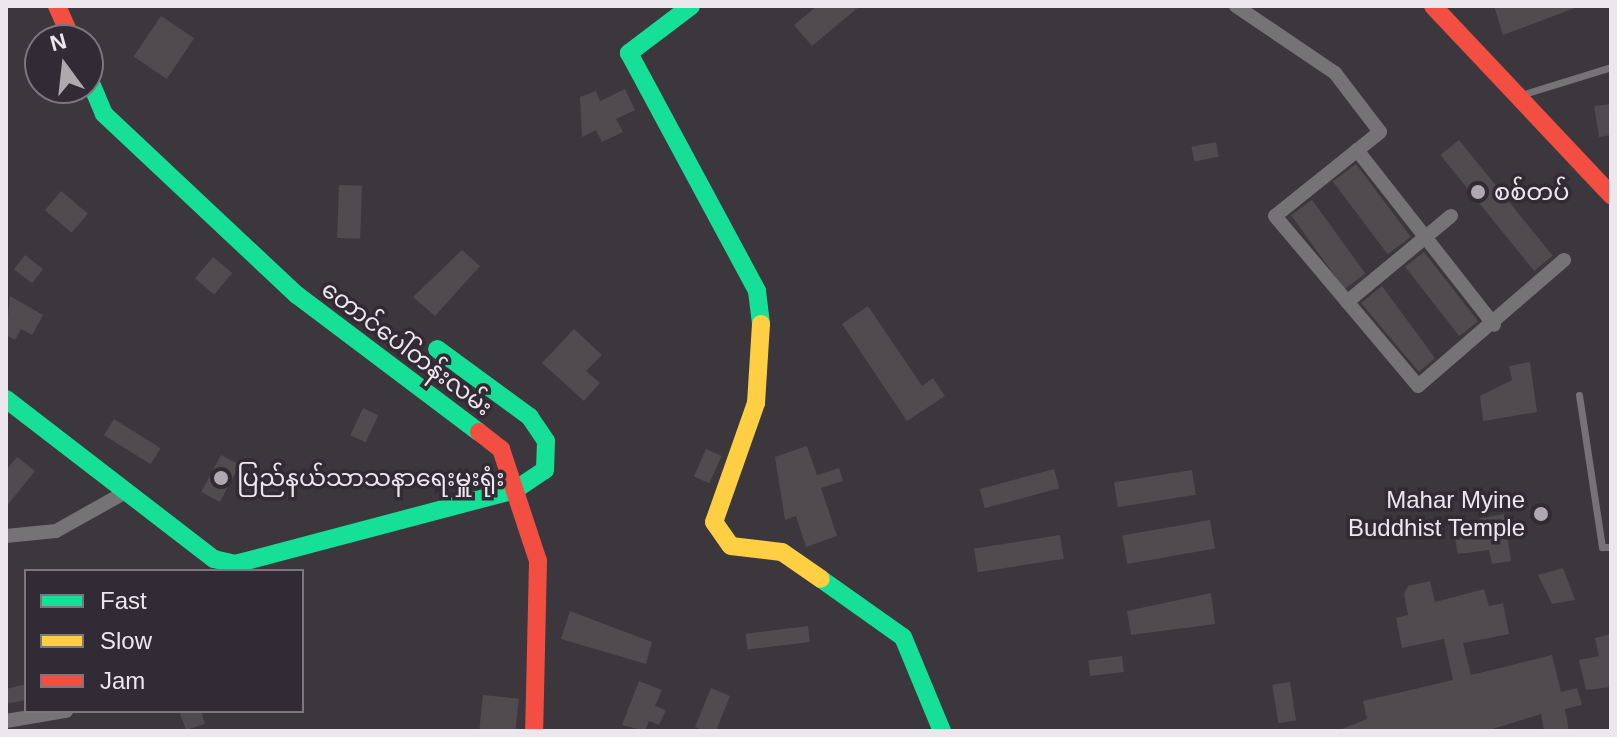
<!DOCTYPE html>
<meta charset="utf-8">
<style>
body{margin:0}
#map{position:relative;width:1617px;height:737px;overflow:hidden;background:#3b373c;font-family:Helvetica,"Noto Sans Myanmar",sans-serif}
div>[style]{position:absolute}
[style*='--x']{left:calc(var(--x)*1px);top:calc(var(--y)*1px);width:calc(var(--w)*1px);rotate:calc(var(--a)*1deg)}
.building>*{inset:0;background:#4f4b4e;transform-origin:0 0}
.lane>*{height:7px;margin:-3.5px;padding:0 3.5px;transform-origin:3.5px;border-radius:3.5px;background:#767377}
.street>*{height:14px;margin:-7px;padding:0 7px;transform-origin:7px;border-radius:7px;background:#767377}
.fast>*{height:18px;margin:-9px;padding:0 9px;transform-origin:9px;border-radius:9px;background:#16e098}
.slow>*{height:18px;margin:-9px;padding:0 9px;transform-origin:9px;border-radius:9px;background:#ffcf43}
.jam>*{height:18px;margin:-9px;padding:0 9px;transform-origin:9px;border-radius:9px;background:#f24e42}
.dots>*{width:22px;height:22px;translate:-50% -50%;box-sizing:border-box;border:4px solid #322a34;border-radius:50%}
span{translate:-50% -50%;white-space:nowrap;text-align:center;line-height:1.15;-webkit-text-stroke:7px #322a34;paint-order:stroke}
.poi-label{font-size:24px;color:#ece7ed}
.left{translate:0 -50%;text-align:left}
.right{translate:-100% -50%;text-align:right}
.street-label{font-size:24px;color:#ece7ed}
.frame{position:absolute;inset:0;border:8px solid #ece7ed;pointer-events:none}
.legend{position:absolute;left:24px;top:569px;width:280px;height:144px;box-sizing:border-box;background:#322a34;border:2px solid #7c767e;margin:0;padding:10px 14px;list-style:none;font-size:24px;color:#ece7ed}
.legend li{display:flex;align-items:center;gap:16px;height:40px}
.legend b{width:40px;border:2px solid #7c767e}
.north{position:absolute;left:24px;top:24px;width:80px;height:80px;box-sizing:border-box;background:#322a34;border:2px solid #7c767e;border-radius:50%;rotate:345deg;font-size:22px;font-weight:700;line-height:32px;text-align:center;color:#ece7ed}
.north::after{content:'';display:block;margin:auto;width:28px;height:36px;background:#aea9af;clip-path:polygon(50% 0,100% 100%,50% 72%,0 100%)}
</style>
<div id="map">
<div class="building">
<div style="clip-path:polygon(817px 6px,860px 6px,812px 46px,794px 25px)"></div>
<div style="clip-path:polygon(1494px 6px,1574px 6px,1575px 8px,1503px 35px)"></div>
<div style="left:161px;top:16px;width:40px;height:49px;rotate:34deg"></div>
<div style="clip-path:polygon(625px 89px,635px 110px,616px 119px,623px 132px,602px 142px,596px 130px,582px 137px,580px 97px,596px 91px,600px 101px)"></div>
<div style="clip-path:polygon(1611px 104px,1611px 135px,1599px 137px,1594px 106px)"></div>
<div style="left:1459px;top:140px;width:149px;height:24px;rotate:51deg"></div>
<div style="left:1216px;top:142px;width:15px;height:25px;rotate:79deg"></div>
<div style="left:1356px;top:164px;width:91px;height:29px;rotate:53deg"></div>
<div style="left:339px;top:185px;width:23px;height:53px;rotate:2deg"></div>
<div style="left:61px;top:191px;width:35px;height:25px;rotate:40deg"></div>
<div style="left:1312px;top:200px;width:91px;height:26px;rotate:54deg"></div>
<div style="clip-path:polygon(462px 250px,480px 266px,435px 316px,413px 297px)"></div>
<div style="left:1424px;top:252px;width:88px;height:24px;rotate:52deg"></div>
<div style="left:25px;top:255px;width:23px;height:18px;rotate:38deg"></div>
<div style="left:213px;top:257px;width:25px;height:28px;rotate:40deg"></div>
<div style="clip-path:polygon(1382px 286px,1435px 358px,1419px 372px,1361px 303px)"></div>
<div style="clip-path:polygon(10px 296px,43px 315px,32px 335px,21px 329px,15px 340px,6px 335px)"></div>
<div style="clip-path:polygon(868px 306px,922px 386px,933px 378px,945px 396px,907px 421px,842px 324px)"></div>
<div style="clip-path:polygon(574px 329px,602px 355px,586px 371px,600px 383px,584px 401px,542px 363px)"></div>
<div style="clip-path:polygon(1530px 362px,1537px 412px,1483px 421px,1480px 396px,1512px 380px,1509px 366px)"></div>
<div style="left:363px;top:408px;width:17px;height:30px;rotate:25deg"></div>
<div style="left:114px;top:419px;width:55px;height:19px;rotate:32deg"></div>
<div style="clip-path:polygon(807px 446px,817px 475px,839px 468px,843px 481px,821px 488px,837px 536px,806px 547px,796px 516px,785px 520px,775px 457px)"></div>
<div style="left:706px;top:449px;width:17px;height:30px;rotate:24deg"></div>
<div style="left:221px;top:455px;width:21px;height:42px;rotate:28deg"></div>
<div style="clip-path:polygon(17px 457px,35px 471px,6px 507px,6px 470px)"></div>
<div style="left:1054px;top:469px;width:20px;height:77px;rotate:75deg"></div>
<div style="left:1192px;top:470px;width:25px;height:79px;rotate:81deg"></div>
<div style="clip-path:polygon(1504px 514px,1511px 561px,1492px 564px,1489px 550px,1458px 554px,1452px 524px)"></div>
<div style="left:1210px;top:520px;width:29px;height:89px;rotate:80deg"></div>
<div style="left:1060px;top:535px;width:24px;height:87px;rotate:81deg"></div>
<div style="clip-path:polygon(1563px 568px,1575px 600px,1552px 604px,1538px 575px)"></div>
<div style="clip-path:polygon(1430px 581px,1435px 602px,1484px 589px,1489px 606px,1503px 603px,1509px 634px,1463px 643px,1471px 675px,1552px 655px,1561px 692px,1577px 688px,1582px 705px,1565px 709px,1569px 731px,1544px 731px,1541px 714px,1486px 731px,1337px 731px,1367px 719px,1363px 701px,1453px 680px,1444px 639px,1402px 648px,1396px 618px,1408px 615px,1404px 594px,1408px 586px)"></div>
<div style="clip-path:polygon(1211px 593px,1215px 624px,1131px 635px,1127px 611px)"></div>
<div style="clip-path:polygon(570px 611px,652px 642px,646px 664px,561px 639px)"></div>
<div style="left:808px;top:626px;width:16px;height:63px;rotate:83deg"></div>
<div style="clip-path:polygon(1611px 634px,1611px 687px,1586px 690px,1579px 660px,1599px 656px,1595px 638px)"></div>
<div style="left:1122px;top:656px;width:16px;height:34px;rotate:83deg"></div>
<div style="clip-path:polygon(639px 681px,662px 690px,655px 706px,666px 710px,659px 725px,649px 721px,645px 731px,622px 725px)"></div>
<div style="left:1290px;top:682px;width:39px;height:18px;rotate:81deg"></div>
<div style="clip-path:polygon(26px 684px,26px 700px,6px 704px,6px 689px)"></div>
<div style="clip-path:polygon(711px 688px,730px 696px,716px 731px,705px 731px,695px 727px)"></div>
<div style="left:483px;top:695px;width:36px;height:35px;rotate:6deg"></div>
<div style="clip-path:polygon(179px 711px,201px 711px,205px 724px,186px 730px)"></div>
</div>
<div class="lane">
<div style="--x:1524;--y:94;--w:91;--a:-17.2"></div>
<div style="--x:1579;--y:395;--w:154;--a:81.4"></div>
<div style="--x:1602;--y:547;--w:9;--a:0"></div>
</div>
<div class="street">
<div style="--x:1236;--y:6;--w:120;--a:34.1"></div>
<div style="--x:1335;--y:73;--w:74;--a:52.7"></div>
<div style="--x:1380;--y:132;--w:134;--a:141.3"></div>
<div style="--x:1275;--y:216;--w:222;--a:49.9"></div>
<div style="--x:1418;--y:386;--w:193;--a:-40.8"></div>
<div style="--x:1357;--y:150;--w:222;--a:51.9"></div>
<div style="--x:1347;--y:302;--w:135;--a:-39.6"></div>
<div style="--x:6;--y:536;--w:50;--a:-5.7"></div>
<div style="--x:56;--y:531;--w:78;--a:-29.2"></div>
<div style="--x:6;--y:721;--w:61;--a:-9.5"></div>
</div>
<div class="fast">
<div style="--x:691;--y:6;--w:78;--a:142.8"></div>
<div style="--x:629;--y:53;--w:270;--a:61.7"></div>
<div style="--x:757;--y:291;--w:33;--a:83"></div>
<div style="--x:88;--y:76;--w:41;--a:67.2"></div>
<div style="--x:104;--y:114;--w:265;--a:43.2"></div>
<div style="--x:297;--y:295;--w:228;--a:37"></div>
<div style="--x:6;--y:399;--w:262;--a:37.6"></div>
<div style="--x:214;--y:559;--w:22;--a:13"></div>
<div style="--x:235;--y:564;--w:290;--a:-14.8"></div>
<div style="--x:515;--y:490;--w:36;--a:-34"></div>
<div style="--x:545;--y:470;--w:29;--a:-88"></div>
<div style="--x:546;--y:441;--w:29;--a:-124"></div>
<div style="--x:530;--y:417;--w:115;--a:-143.8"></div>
<div style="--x:821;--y:579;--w:100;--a:35.3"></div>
<div style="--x:903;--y:637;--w:102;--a:67.5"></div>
</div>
<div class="slow">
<div style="--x:761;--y:324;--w:79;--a:93.6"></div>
<div style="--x:756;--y:403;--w:126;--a:109.4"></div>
<div style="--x:714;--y:522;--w:29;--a:55"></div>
<div style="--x:731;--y:546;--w:51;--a:6.7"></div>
<div style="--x:782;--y:552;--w:47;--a:34.7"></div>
</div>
<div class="jam">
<div style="--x:57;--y:6;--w:37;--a:66"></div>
<div style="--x:1433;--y:6;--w:260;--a:46.7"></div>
<div style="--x:479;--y:432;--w:28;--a:38"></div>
<div style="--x:501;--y:449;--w:118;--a:71.7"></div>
<div style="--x:538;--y:561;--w:170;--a:91.3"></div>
</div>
<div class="dots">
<div style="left:1478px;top:192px;background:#aea9af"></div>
<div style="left:221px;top:478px;background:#aea9af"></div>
<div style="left:1541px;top:514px;background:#aea9af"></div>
</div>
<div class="poi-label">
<span class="left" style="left:1494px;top:192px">စစ်တပ်</span>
<span class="left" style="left:237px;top:478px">ပြည်နယ်သာသနာရေးမှူးရုံး</span>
<span class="right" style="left:1525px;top:514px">Mahar Myine<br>Buddhist Temple</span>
</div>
<div class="street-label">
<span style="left:407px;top:348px;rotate:37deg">တောင်ပေါ်တန်းလမ်း</span>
</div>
<div class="frame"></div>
<ul class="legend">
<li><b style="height:10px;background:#16e098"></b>Fast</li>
<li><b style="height:10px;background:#ffcf43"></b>Slow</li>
<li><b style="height:10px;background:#f24e42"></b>Jam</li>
</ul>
<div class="north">N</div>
</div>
